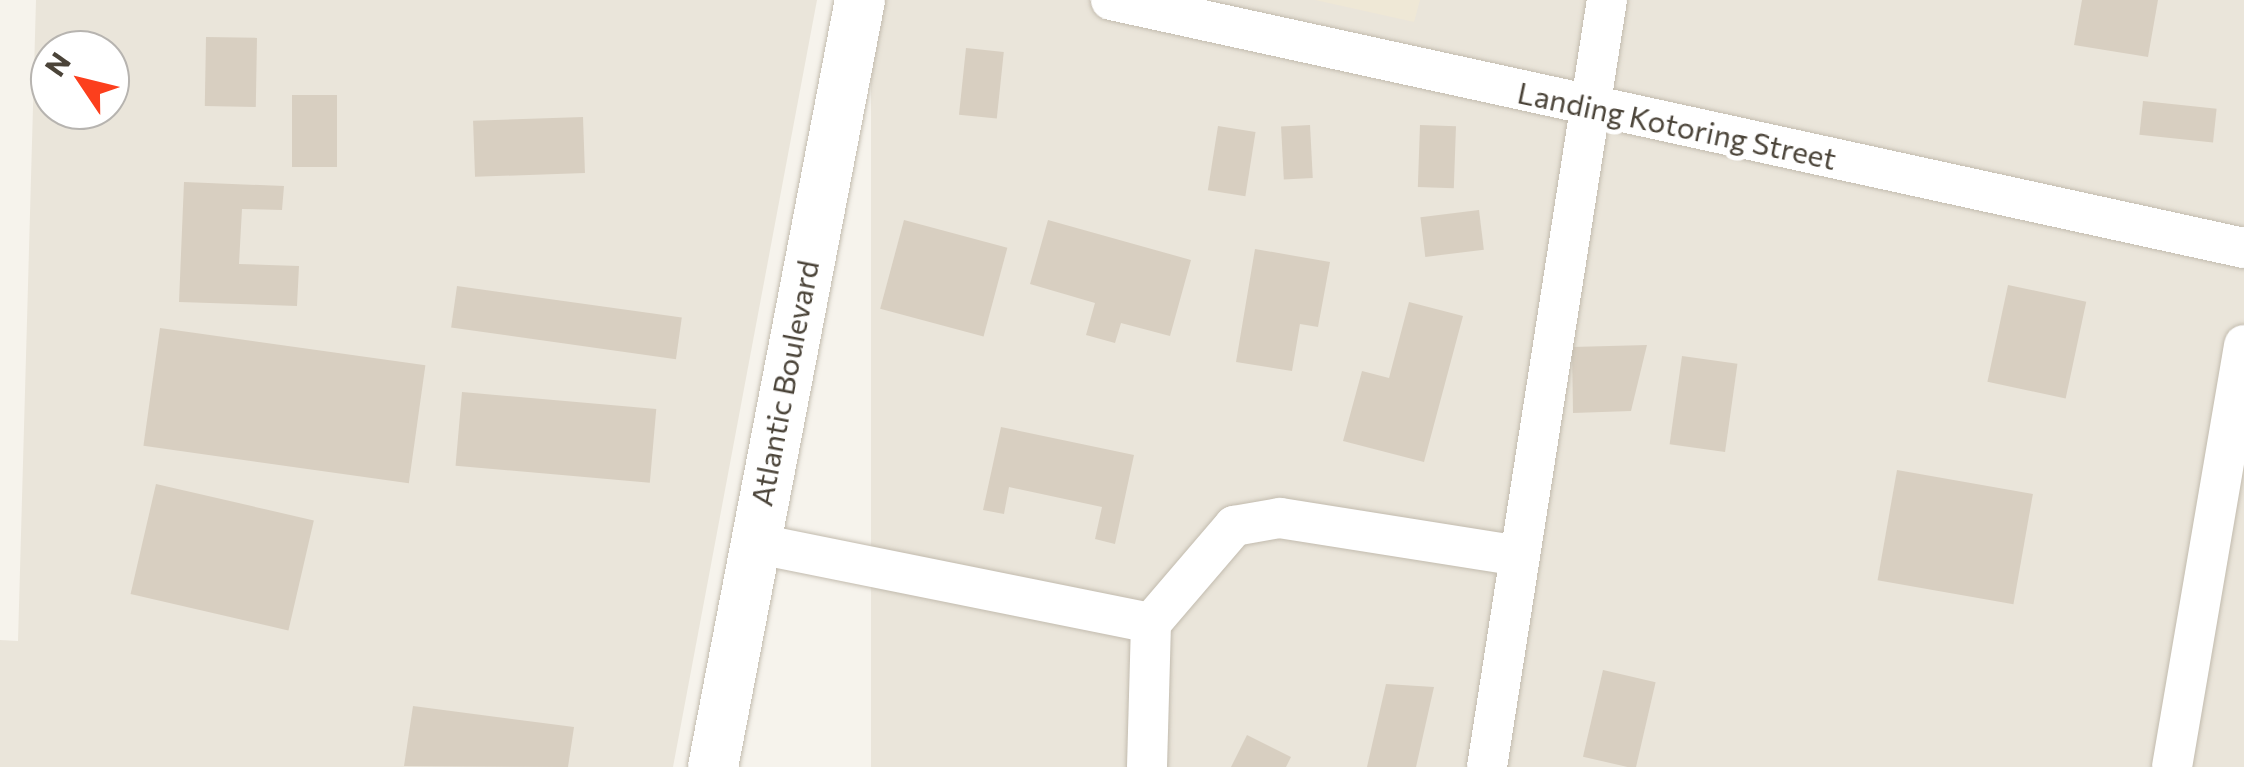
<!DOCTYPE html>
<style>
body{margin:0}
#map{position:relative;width:2244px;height:767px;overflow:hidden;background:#f6f3ec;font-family:Commissioner,sans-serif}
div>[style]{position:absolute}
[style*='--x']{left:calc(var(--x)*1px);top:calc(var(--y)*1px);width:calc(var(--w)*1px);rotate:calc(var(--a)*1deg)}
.residential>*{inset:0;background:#eae5da;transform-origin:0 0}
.education>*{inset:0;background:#efe8d6}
.building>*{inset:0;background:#d8cfc1;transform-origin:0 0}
.roads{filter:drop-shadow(0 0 2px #c2bbae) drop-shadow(0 0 2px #c2bbae)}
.minor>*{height:40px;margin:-20px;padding:0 20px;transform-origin:20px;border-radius:20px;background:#fff}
.tertiary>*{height:50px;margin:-25px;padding:0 25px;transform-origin:25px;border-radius:25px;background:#fff}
span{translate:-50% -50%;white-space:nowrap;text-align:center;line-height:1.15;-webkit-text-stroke:10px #fff;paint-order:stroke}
.street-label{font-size:30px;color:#4b4439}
.north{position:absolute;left:30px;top:30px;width:100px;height:100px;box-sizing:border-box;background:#fff;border:2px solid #b7b4b0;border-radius:50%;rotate:305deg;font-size:28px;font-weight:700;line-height:40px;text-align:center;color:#4b4439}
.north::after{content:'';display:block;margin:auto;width:35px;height:45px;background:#fc3f1d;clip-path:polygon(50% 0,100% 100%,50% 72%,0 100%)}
</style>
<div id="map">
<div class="residential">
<div style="clip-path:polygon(evenodd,36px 0,817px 0,673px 767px,0 767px,0 640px,18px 641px,36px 0,50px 50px,110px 50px,110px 110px,50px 110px,50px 50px)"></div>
<div style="left:871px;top:0;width:1373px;height:782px"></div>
</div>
<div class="education">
<div style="clip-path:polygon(1315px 0,1420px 0,1414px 22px)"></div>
</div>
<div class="building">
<div style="clip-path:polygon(2082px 0,2158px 0,2148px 57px,2074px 45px)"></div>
<div style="left:206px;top:37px;width:51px;height:69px;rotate:1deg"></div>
<div style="left:966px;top:48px;width:38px;height:67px;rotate:6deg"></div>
<div style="left:292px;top:95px;width:45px;height:72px"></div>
<div style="left:2143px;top:101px;width:74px;height:34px;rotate:6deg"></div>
<div style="left:583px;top:117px;width:56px;height:110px;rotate:88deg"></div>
<div style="left:1310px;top:125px;width:53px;height:29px;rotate:87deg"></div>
<div style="left:1420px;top:125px;width:36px;height:62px;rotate:2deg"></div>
<div style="left:1218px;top:126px;width:38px;height:65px;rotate:9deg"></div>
<div style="clip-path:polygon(184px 182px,284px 186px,282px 210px,242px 209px,239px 264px,299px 266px,297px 306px,179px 302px)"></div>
<div style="left:1479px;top:210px;width:40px;height:59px;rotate:83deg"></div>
<div style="left:904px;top:220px;width:107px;height:92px;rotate:15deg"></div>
<div style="clip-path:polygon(1048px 220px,1191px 260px,1170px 336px,1121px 323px,1115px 343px,1086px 335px,1095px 303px,1030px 284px)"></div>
<div style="clip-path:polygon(1255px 249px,1330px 262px,1318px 327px,1300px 324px,1292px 371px,1236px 362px)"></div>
<div style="left:2008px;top:285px;width:80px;height:99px;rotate:12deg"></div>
<div style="left:457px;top:286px;width:227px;height:42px;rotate:8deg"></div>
<div style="clip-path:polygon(1409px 302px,1463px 316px,1424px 462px,1343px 441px,1362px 371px,1389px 378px)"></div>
<div style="left:160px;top:328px;width:268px;height:119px;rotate:8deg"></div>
<div style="clip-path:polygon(1647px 345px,1631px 411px,1573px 413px,1572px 347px)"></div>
<div style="left:1682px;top:356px;width:56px;height:89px;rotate:8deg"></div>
<div style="left:462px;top:392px;width:195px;height:74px;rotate:5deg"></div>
<div style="clip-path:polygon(1001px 427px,1134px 455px,1115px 544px,1095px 539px,1102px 507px,1009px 487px,1004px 514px,983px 510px)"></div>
<div style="left:1897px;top:470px;width:138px;height:112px;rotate:10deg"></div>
<div style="left:156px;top:484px;width:162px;height:113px;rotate:13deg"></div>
<div style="left:1603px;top:670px;width:54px;height:89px;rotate:13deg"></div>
<div style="clip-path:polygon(1386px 684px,1434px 687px,1416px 767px,1367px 767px)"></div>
<div style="clip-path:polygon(413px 706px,574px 727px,568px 767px,404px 766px)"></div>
<div style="clip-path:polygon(1247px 735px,1291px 757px,1286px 767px,1231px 767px)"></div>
</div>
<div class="roads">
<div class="minor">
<div style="--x:1111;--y:0;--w:1160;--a:12.35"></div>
<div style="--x:754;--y:543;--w:405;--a:11.4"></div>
<div style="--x:1147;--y:767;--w:144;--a:-88.4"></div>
<div style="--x:1151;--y:623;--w:128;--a:-49.4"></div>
<div style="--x:1234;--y:526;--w:47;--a:-9.9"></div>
<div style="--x:1280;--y:518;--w:237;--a:9"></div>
<div style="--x:1487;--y:767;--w:776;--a:-81.11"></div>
<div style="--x:2172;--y:767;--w:428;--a:-80.3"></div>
</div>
<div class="tertiary">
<div style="--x:713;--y:767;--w:781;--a:-79.15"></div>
</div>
</div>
<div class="street-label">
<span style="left:1677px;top:125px;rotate:12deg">Landing Kotoring Street</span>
<span style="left:784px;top:383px;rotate:-79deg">Atlantic Boulevard</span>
</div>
<div class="north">N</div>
</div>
